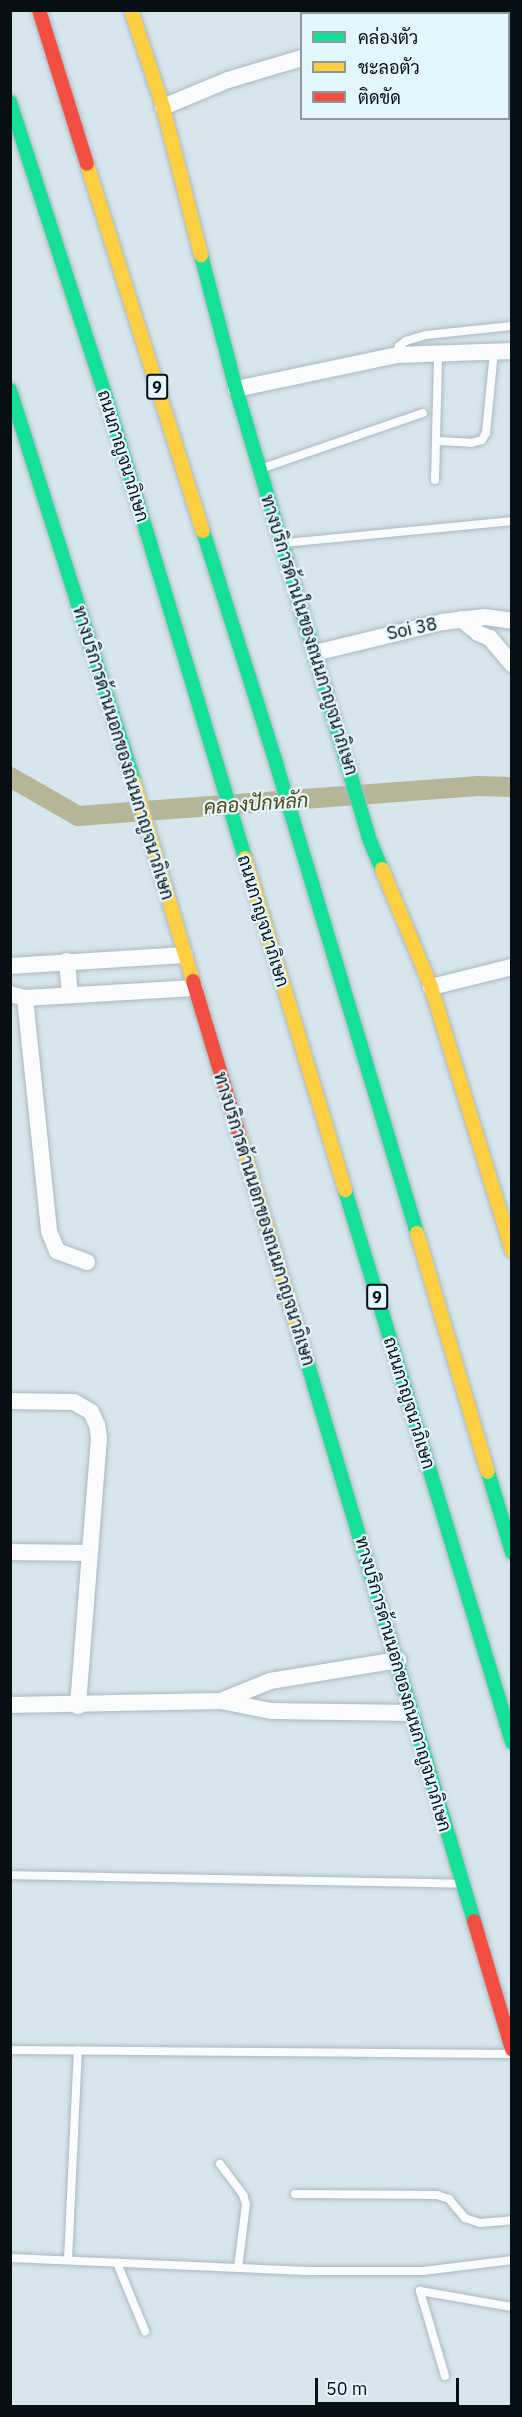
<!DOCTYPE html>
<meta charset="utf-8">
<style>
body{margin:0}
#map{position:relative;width:522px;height:2417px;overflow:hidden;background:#d5e6ed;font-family:"IBM Plex Sans",Sarabun,sans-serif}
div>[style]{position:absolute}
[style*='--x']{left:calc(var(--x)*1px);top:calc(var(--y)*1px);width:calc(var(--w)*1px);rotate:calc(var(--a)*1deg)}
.canal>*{height:20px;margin:-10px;padding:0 10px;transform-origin:10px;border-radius:10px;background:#b6b597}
.roads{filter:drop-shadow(0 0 2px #abb8be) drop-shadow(0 0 2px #abb8be)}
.lane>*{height:8px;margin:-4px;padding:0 4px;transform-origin:4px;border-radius:4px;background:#f9fbfc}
.street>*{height:16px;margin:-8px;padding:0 8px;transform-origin:8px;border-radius:8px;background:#f9fbfc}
.fast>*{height:14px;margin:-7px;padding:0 7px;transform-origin:7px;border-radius:7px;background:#16e098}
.slow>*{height:14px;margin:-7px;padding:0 7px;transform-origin:7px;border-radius:7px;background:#ffcf43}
.jam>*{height:14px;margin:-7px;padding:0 7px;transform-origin:7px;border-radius:7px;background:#f24e42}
span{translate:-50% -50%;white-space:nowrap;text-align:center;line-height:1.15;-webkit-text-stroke:4.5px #e3f5fd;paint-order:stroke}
.shield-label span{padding:2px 4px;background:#e3f5fd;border:2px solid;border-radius:4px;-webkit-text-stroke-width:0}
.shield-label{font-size:16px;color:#061014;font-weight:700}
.street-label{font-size:18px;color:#061014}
.water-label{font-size:20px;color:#524910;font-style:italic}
.frame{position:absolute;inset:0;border:12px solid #061014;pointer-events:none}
.legend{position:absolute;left:300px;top:12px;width:210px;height:108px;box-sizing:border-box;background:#e3f5fd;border:2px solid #8b99a0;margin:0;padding:8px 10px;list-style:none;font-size:18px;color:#061014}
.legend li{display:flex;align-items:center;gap:12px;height:30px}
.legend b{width:30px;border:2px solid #8b99a0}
.scale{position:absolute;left:315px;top:2378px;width:144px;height:27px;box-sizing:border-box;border:3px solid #061014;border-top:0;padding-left:8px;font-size:18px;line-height:21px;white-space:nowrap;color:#061014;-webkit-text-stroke:4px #e3f5fd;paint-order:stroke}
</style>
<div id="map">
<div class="canal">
<div style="--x:10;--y:777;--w:78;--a:29.8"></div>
<div style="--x:78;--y:816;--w:401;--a:-4.3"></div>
<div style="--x:478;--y:786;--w:34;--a:2"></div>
</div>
<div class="roads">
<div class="lane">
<div style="--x:397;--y:355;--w:9;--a:-77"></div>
<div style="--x:399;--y:346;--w:9;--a:-36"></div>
<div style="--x:406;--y:341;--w:21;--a:-17"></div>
<div style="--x:426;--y:335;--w:86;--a:-6"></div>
<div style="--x:438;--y:441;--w:33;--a:3"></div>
<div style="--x:471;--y:443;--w:11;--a:-15"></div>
<div style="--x:482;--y:440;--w:8;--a:-60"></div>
<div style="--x:486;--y:433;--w:81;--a:-84.4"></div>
<div style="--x:263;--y:468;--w:169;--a:-19"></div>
<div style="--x:435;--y:480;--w:126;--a:-88.6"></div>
<div style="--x:285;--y:543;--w:228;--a:-5.5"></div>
<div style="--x:10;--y:1875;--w:450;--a:1.1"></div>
<div style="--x:10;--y:2050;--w:501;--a:0.46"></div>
<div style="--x:220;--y:2164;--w:39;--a:53"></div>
<div style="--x:243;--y:2195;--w:9;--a:72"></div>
<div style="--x:246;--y:2204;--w:64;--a:97.1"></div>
<div style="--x:295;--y:2194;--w:142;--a:0.4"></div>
<div style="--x:437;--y:2195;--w:13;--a:18"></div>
<div style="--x:449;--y:2199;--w:25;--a:50"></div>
<div style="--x:465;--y:2218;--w:16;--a:18"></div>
<div style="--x:480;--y:2223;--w:32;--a:-5"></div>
<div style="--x:10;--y:2258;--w:303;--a:2.5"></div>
<div style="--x:313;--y:2271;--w:110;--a:0"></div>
<div style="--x:423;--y:2271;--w:90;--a:-7"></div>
<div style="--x:68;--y:2260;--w:210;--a:-87.3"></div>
<div style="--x:117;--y:2263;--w:74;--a:67.6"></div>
<div style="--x:445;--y:2376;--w:89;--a:-106.4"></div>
<div style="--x:420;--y:2291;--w:93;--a:9.9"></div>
</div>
<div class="street">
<div style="--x:508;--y:45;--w:4;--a:0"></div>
<div style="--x:163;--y:107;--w:70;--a:-22.6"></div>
<div style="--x:228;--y:80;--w:77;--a:-16.6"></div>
<div style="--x:236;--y:389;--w:165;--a:-11.9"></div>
<div style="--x:397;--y:355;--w:115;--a:-2"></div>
<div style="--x:461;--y:619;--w:22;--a:39"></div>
<div style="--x:478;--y:633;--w:13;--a:23"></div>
<div style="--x:490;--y:638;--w:34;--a:50"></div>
<div style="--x:315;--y:653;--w:131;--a:-13.7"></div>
<div style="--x:442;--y:622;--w:43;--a:-6.6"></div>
<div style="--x:485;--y:617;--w:27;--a:8"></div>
<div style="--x:67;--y:961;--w:32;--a:85"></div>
<div style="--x:10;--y:966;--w:175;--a:-3.6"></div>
<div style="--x:431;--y:987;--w:83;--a:-13.9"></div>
<div style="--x:10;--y:994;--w:16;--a:15"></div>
<div style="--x:25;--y:998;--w:170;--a:-3.4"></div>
<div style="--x:25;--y:998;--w:234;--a:84.1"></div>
<div style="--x:49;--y:1231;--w:22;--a:68"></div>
<div style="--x:57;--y:1251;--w:32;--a:20"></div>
<div style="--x:10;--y:1401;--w:64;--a:0.9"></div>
<div style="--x:74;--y:1402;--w:20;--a:30"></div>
<div style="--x:91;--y:1412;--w:14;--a:65"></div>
<div style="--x:97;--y:1425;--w:13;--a:81"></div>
<div style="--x:99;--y:1438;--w:269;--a:94.5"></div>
<div style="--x:10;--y:1552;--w:78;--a:0.7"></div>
<div style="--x:221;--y:1701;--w:53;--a:-22.2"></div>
<div style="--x:270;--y:1681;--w:130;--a:-9.3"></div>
<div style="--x:10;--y:1705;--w:211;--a:-1.1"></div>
<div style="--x:221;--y:1701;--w:51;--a:11.3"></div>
<div style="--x:271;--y:1711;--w:141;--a:0.8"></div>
</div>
<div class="fast">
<div style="--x:10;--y:102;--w:307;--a:72"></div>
<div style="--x:105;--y:394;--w:485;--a:73.2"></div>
<div style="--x:201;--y:255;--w:138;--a:75.4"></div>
<div style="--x:236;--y:389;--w:471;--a:73.5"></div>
<div style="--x:370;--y:841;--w:30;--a:67"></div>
<div style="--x:10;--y:390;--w:411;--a:72.4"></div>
<div style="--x:203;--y:531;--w:243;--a:72.5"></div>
<div style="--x:276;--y:763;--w:491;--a:73.3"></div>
<div style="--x:345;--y:1190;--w:577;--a:73.17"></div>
<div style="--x:303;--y:1348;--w:598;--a:73.38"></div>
<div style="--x:488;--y:1472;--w:84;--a:73.3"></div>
</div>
<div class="slow">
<div style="--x:131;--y:10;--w:102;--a:71.7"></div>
<div style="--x:163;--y:107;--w:153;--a:75.6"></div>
<div style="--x:87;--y:164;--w:385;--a:72.5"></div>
<div style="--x:134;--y:782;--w:208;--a:73.5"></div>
<div style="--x:245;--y:858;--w:347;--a:73.2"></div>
<div style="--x:382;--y:869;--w:128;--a:67.4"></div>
<div style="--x:431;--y:987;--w:276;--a:72.9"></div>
<div style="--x:239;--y:1134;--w:223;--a:73.3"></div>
<div style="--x:417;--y:1233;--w:249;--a:73.5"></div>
</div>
<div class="jam">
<div style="--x:39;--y:10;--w:161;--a:72.7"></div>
<div style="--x:193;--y:981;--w:160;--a:73.3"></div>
<div style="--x:474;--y:1921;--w:134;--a:73.5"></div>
</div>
</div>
<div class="shield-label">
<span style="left:157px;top:387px">9</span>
<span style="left:377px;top:1297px">9</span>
</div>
<div class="street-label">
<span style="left:123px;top:456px;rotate:73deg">ถนนกาญจนาภิเษก</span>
<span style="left:412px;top:629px;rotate:-12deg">Soi 38</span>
<span style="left:309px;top:635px;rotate:73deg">ทางบริการด้านในของถนนกาญจนาภิเษก</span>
<span style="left:123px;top:753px;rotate:73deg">ทางบริการด้านนอกของถนนกาญจนาภิเษก</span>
<span style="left:263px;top:921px;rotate:73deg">ถนนกาญจนาภิเษก</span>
<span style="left:264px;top:1219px;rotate:73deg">ทางบริการด้านนอกของถนนกาญจนาภิเษก</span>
<span style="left:409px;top:1403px;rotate:73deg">ถนนกาญจนาภิเษก</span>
<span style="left:403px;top:1684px;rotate:74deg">ทางบริการด้านนอกของถนนกาญจนาภิเษก</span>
</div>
<div class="water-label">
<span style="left:256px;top:803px;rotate:-4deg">คลองปักหลัก</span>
</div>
<div class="frame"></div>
<ul class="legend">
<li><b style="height:8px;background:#16e098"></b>คล่องตัว</li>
<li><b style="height:8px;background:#ffcf43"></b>ชะลอตัว</li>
<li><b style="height:8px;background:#f24e42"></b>ติดขัด</li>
</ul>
<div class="scale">50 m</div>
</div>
